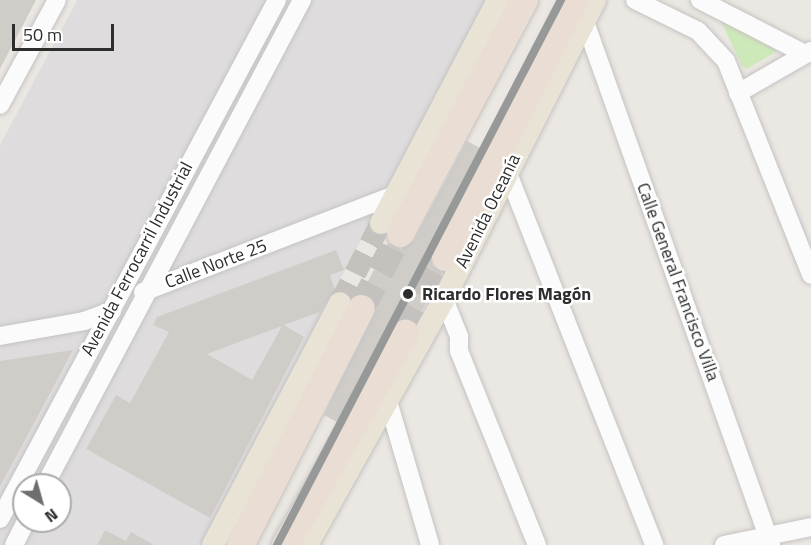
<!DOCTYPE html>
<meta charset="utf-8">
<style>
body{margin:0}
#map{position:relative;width:811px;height:545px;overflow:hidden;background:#ebe7e2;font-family:"Titillium Web",sans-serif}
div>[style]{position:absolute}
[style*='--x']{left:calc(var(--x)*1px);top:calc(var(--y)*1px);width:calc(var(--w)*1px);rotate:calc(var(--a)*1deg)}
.industrial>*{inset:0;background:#dfdcde}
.green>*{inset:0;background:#cee9b9}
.building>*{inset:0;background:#d0cdc9}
.major-tunnel>*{height:22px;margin-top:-11px;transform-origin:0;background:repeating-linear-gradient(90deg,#c5c2be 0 22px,transparent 0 33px)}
.highway-tunnel>*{height:27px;margin-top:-13.5px;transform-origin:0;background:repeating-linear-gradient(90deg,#c5c2be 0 27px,transparent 0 41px)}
.roads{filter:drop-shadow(0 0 2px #c4c3c3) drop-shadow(0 0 2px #c4c3c3)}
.minor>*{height:18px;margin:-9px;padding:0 9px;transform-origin:9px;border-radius:9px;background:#fcfbfb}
.major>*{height:22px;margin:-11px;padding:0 11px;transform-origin:11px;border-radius:11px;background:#e8e3d4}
.highway>*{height:27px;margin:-13.5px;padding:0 13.5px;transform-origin:13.5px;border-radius:13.5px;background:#eaddd4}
.metro-1>*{height:8px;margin:-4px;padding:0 4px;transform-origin:4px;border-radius:4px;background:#979898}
.dots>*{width:16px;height:16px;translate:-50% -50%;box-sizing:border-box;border:3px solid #fff;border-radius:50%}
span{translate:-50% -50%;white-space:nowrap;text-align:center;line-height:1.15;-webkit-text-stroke:5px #fff;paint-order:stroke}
.street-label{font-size:18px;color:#2d2d2d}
.stop-label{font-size:18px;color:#2d2d2d;font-weight:700}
.left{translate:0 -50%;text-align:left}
.north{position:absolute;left:12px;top:473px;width:60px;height:60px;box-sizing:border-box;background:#fff;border:2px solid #ababab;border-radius:50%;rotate:143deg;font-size:16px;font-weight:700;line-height:24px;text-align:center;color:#2d2d2d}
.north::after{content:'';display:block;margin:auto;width:21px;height:27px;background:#706e6c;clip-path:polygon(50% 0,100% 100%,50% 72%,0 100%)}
.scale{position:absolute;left:12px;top:24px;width:102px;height:27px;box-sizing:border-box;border:3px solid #2d2d2d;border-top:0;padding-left:8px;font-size:18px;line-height:21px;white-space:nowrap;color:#2d2d2d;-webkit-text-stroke:4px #fff;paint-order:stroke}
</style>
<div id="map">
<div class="industrial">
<div style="clip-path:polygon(evenodd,77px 0,487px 0,201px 545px,0 545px,0 145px,77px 0,24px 485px,60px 485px,60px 521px,24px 521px,24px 485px)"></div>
</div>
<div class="green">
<div style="clip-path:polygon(720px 19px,781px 49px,747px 69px,742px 66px)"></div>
</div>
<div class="building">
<div style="clip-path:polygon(0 0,36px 0,0 69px)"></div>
<div style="clip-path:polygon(467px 141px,482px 149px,431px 250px,432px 265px,442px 272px,416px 322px,404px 317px,391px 325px,337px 422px,324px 415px,377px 308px,374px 299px,362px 293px,388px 243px,401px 249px,414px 240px)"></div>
<div style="clip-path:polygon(evenodd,336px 250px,344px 270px,330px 275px,335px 290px,320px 312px,284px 325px,304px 337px,210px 518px,86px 449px,116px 395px,130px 403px,169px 332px,153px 325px,157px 317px,336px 250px,282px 326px,252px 380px,207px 354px,282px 326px)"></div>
<div style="clip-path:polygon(73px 350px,10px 468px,0 486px,0 361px)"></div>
<div style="clip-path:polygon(105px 530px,126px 541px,131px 532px,154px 545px,97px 545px)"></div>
</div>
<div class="major-tunnel">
<div style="--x:340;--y:303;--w:90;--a:-62.9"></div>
</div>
<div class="highway-tunnel">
<div style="--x:361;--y:308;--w:85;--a:-62.5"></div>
<div style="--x:405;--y:333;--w:86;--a:-62.2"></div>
</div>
<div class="roads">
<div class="minor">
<div style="--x:635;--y:0;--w:70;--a:26.2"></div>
<div style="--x:698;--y:31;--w:41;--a:47"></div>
<div style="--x:726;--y:61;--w:230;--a:68.3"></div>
<div style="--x:700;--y:0;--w:118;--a:27.2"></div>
<div style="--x:584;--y:19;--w:558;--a:70.43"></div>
<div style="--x:738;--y:93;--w:84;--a:-29.9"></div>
<div style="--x:0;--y:105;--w:119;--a:-61.5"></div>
<div style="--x:507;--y:171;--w:402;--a:68.5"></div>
<div style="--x:143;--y:292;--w:272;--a:-21.1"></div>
<div style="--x:444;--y:299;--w:40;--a:68"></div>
<div style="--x:459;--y:336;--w:15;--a:90"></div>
<div style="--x:459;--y:351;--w:209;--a:68.1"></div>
<div style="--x:0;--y:336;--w:85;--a:-10.1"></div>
<div style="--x:84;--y:321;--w:30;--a:-20"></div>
<div style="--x:388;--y:401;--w:150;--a:73.7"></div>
<div style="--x:45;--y:485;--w:549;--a:-62.08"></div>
<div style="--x:0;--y:519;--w:588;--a:-61.91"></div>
<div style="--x:14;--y:545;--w:27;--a:-63"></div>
<div style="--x:724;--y:545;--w:89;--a:-11.7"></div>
</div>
<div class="major">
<div style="--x:381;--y:223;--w:252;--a:-62.3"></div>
<div style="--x:213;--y:545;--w:273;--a:-62.3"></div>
<div style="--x:307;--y:545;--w:282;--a:-60.9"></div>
<div style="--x:444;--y:299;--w:335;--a:-63.2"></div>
</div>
<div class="highway">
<div style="--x:400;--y:233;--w:264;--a:-62"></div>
<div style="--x:445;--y:257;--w:288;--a:-63.3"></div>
<div style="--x:240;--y:545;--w:266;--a:-63"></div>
<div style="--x:285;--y:545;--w:244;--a:-60.5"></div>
</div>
</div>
<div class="metro-1">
<div style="--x:277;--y:545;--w:615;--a:-62.48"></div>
</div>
<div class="dots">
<div style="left:408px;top:294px;background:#2d2d2d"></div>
</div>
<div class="street-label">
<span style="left:488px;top:211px;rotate:-64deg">Avenida Oceanía</span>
<span style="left:137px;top:259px;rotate:-62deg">Avenida Ferrocarril Industrial</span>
<span style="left:216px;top:264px;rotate:-21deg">Calle Norte 25</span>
<span style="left:678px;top:282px;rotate:70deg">Calle General Francisco Villa</span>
</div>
<div class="stop-label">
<span class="left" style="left:422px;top:294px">Ricardo Flores Magón</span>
</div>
<div class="north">N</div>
<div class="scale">50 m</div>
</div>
